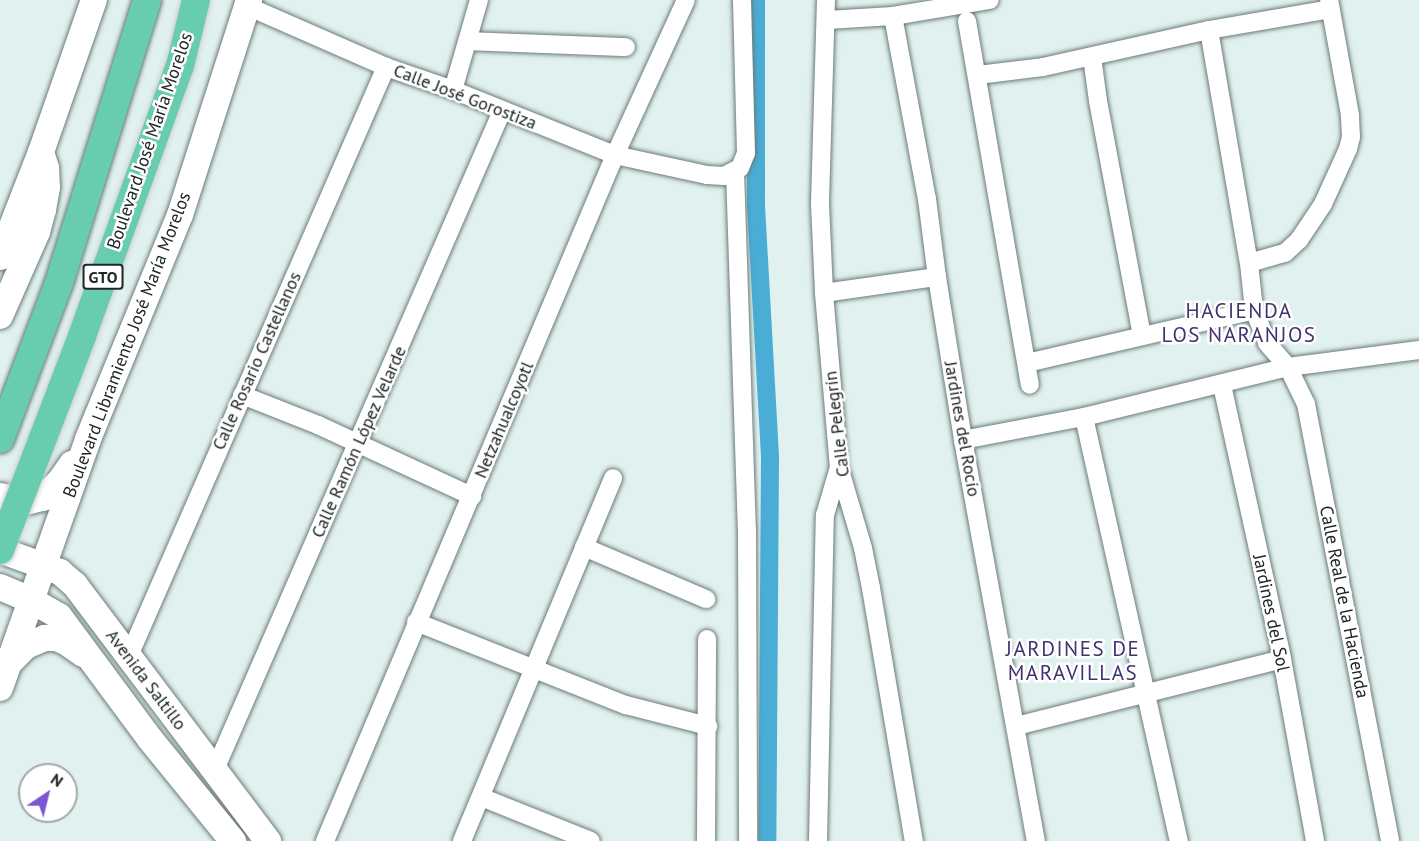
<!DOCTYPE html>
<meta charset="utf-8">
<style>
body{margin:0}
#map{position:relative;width:1419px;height:841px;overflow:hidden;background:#e0f1ef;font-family:"PT Sans",sans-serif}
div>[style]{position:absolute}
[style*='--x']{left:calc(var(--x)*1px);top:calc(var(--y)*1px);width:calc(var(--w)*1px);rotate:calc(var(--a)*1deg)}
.canal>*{height:18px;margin:-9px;padding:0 9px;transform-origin:9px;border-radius:9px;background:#49add6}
.roads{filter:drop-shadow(0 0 2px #6c7b78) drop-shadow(0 0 2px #6c7b78)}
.street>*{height:18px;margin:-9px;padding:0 9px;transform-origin:9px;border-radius:9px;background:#fff}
.secondary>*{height:26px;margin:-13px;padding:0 13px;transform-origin:13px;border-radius:13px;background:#fff}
.primary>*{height:28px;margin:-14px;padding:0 14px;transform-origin:14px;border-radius:14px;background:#68ccaf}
.bridges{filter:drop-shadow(0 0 2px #cecfcf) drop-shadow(0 0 2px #cecfcf)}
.primary-bridge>*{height:28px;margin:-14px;padding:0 14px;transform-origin:14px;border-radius:14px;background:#68ccaf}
span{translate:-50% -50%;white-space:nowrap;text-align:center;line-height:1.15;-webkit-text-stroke:5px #fff;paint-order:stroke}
.shield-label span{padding:2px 4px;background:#fff;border:2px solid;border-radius:4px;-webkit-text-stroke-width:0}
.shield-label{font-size:16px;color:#202625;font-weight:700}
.street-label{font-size:18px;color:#202625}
.quarter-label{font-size:21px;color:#42326e;letter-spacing:1.5px}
.north{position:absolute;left:18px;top:763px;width:60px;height:60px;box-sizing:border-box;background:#fff;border:2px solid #a6a8a8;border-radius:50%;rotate:35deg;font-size:16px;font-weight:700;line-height:24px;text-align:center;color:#202625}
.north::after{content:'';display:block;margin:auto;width:21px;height:27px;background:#7b58d2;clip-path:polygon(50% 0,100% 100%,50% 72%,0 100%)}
</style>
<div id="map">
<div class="canal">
<div style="--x:756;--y:0;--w:206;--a:90"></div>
<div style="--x:756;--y:206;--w:253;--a:86.8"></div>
<div style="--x:770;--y:459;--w:382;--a:90.4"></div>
</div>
<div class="roads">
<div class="street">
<div style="--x:826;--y:0;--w:204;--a:91.7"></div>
<div style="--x:820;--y:204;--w:89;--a:87.4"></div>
<div style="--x:824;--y:293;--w:175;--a:85.1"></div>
<div style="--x:839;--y:467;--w:84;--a:73.5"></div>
<div style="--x:863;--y:548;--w:41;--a:78.7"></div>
<div style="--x:871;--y:588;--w:257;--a:80.4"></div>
<div style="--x:247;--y:6;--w:152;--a:23.7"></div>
<div style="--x:386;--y:67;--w:71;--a:18.9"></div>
<div style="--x:453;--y:90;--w:175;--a:21.9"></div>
<div style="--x:615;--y:155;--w:94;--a:12.3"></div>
<div style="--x:707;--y:175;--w:17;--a:3"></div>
<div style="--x:724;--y:176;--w:18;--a:-27"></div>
<div style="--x:740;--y:168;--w:16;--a:-68"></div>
<div style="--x:746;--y:153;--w:153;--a:-91.5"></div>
<div style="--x:893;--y:16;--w:186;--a:79.5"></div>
<div style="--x:927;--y:199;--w:79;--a:82.7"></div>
<div style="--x:937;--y:277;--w:165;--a:80.9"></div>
<div style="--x:963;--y:440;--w:408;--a:79.7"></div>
<div style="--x:827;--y:20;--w:66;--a:-3.5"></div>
<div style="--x:893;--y:16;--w:98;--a:-9.4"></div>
<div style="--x:967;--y:21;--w:369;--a:80.2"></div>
<div style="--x:1209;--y:30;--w:236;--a:80.3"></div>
<div style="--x:1249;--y:263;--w:47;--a:83.9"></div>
<div style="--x:1254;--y:310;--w:35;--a:68"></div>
<div style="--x:1267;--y:343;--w:32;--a:49"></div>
<div style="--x:1288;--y:367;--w:41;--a:64.1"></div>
<div style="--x:1306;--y:404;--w:445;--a:79.1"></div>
<div style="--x:468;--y:41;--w:158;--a:2.2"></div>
<div style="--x:1092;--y:57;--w:44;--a:82.2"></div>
<div style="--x:1098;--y:101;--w:239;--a:79.4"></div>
<div style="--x:978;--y:75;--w:65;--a:-7"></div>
<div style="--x:1043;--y:67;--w:170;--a:-12.6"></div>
<div style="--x:1209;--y:30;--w:123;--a:-9.8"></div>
<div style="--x:453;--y:90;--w:94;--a:-73.9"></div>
<div style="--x:735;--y:172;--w:357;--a:88.1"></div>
<div style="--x:747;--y:529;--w:312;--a:89.8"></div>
<div style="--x:1249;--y:263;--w:37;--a:-16"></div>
<div style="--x:1285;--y:253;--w:19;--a:-43"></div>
<div style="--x:1299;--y:240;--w:43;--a:-56.3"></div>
<div style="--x:1323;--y:204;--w:60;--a:-65.6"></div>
<div style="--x:1348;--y:149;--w:12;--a:-76"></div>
<div style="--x:1351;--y:137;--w:22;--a:-93"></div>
<div style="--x:1350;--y:115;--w:117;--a:-100.3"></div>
<div style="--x:824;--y:293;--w:114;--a:-8.1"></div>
<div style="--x:1027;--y:363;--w:233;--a:-13.1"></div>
<div style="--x:1222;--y:385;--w:280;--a:77.6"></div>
<div style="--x:1282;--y:659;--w:185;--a:79.7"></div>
<div style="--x:242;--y:395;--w:82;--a:21.5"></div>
<div style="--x:318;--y:425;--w:170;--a:24.8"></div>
<div style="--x:1084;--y:417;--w:435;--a:77.4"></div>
<div style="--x:963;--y:440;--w:123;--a:-10.8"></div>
<div style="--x:1084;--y:417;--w:210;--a:-13.8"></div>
<div style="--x:1288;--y:367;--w:132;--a:-7.4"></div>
<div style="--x:584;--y:547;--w:133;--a:23.1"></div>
<div style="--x:416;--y:622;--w:226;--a:21.6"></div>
<div style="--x:626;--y:705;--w:85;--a:14.4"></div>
<div style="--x:129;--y:656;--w:643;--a:-66.43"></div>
<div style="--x:1016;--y:726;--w:274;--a:-14.1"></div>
<div style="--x:214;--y:772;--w:721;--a:-66.46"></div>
<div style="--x:481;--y:797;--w:118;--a:21.8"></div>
<div style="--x:325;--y:841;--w:745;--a:-67.08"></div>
<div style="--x:615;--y:155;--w:170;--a:-65.4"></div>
<div style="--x:462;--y:841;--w:393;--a:-67.4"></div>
<div style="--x:706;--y:841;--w:202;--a:-89.7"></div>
<div style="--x:818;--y:841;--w:326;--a:-88.8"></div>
<div style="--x:825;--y:515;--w:50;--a:-73.7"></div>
</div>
<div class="secondary">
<div style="--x:0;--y:257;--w:113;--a:-68.7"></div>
<div style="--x:41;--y:152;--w:161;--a:-70.8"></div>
<div style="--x:0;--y:316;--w:92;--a:-66.2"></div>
<div style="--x:37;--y:232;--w:23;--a:-75"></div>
<div style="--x:43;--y:210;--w:23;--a:-80"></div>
<div style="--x:47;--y:187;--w:19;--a:-93"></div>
<div style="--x:46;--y:168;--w:17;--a:-107"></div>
<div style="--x:0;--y:496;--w:26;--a:13"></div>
<div style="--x:25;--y:502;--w:18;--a:-13"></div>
<div style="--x:43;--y:498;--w:24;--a:-45"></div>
<div style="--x:60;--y:481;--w:21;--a:-55"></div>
<div style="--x:0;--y:550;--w:64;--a:20.1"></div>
<div style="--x:60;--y:572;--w:20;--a:41"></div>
<div style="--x:75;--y:585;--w:321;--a:53"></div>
<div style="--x:0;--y:587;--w:34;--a:23"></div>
<div style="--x:31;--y:600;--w:32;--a:30"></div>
<div style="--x:59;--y:616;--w:153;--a:53.5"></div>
<div style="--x:150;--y:739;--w:132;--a:50.9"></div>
<div style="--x:11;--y:661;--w:21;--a:-45"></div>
<div style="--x:26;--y:646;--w:21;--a:-23"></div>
<div style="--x:45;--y:638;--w:11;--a:0"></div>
<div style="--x:56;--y:638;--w:11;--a:22"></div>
<div style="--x:66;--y:642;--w:21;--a:35"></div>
<div style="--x:0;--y:688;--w:264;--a:-70.5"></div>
<div style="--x:88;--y:439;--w:242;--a:-67.7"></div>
<div style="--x:180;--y:215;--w:226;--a:-72.2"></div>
</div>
<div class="primary">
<div style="--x:0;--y:439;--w:167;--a:-69.3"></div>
<div style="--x:59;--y:283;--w:296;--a:-72.7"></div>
</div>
</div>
<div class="bridges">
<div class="primary-bridge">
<div style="--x:0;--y:550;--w:229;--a:-69"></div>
<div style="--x:82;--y:336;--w:287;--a:-70.1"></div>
<div style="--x:180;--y:66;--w:68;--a:-76.4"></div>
</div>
</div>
<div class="shield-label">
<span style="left:103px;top:277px">GTO</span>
</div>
<div class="street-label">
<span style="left:465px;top:97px;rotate:21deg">Calle José Gorostiza</span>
<span style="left:150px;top:141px;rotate:-71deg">Boulevard José María Morelos</span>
<span style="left:127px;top:345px;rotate:-69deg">Boulevard Libramiento José María Morelos</span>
<span style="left:257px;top:361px;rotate:-66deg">Calle Rosario Castellanos</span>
<span style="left:504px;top:420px;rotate:-67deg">Netzahualcoyotl</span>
<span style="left:837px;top:424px;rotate:-97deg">Calle Pelegrín</span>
<span style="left:962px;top:429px;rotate:80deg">Jardines del Rocío</span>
<span style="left:359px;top:442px;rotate:-66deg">Calle Ramón López Velarde</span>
<span style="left:1344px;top:602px;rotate:79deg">Calle Real de la Hacienda</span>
<span style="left:1271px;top:613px;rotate:78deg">Jardines del Sol</span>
<span style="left:146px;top:680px;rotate:53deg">Avenida Saltillo</span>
</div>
<div class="quarter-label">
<span style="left:1239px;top:323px">HACIENDA<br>LOS NARANJOS</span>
<span style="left:1073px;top:661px">JARDINES DE<br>MARAVILLAS</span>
</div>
<div class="north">N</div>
</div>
